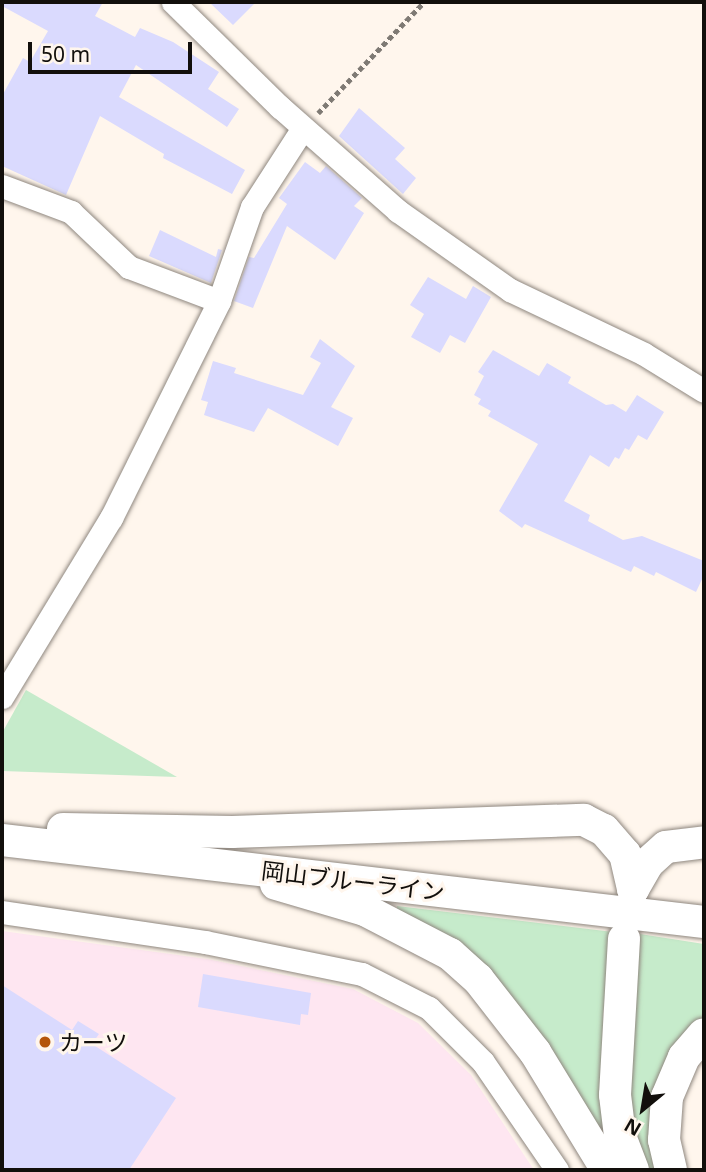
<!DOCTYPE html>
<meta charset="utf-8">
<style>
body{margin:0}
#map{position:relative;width:706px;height:1172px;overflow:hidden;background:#fff6ed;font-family:"Noto Sans","Noto Sans JP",sans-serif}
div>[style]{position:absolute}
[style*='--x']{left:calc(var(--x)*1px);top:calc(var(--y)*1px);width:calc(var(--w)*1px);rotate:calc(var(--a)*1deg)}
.industrial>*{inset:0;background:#fee6f1}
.green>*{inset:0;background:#c6ebcb}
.building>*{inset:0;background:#dadafe}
.path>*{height:4.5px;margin-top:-2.25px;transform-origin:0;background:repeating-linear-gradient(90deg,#7f7a74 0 5px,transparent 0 8.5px)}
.roads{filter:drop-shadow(0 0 2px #8f877f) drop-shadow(0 0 2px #8f877f)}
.street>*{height:23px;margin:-11.5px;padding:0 11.5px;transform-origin:11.5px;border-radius:11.5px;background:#fff}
.secondary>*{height:32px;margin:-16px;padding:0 16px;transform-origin:16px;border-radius:16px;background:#fff}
.dots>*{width:19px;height:19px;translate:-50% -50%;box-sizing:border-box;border:4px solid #fff6ed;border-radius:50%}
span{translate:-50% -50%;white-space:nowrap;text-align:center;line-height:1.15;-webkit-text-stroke:6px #fff6ed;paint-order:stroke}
.street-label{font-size:23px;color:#120f0c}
.poi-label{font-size:23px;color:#120f0c}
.left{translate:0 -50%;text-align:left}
.frame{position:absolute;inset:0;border:4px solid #120f0c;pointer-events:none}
.north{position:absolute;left:608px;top:1074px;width:70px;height:70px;-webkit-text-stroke:5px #fff6ed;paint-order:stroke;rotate:210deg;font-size:19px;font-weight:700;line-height:28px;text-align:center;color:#120f0c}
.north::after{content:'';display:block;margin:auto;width:24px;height:32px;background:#120f0c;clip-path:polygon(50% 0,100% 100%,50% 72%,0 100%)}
.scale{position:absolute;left:28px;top:42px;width:164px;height:32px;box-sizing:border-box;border:4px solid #120f0c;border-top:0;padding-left:9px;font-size:21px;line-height:24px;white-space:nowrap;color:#120f0c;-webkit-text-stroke:5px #fff6ed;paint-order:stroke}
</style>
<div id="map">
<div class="industrial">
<div style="clip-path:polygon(2px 931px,207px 959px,353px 989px,418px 1023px,471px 1075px,534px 1170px,2px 1170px)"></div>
</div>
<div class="green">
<div style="clip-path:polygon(26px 690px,177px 777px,2px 771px,2px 733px)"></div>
<div style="clip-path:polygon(397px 906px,613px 932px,603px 1015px,604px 1140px,397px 915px)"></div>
<div style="clip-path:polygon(640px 934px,704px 944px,704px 1017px,674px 1051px,660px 1170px,647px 1170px,626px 1095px)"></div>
</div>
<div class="building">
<div style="clip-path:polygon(2px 2px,103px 2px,95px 16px,135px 37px,140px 28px,173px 42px,219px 72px,208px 89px,239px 109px,227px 127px,136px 65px,119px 97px,245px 170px,232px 194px,163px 158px,164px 154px,100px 116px,66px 195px,2px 166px,2px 96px,23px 58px,30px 62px,48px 31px,2px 6px)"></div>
<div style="clip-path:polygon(209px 2px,256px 2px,233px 25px)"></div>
<div style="clip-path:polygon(359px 108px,405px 148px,395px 159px,416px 178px,403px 194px,339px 136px)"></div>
<div style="clip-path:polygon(305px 162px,320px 173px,326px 166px,362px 198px,354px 206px,364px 213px,335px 260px,287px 226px,253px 308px,234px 301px,249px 257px,254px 258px,287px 204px,279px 198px)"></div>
<div style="clip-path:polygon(160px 230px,216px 257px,218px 249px,222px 250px,211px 283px,149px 256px)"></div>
<div style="clip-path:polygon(428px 277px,466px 299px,473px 286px,491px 297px,465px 343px,450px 335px,440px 353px,411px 337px,424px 314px,410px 305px)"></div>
<div style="clip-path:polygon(320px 339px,355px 366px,331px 407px,353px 418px,338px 446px,268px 408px,254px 432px,204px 415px,208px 402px,201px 400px,213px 361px,236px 368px,234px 373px,303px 395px,321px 363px,310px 357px)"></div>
<div style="clip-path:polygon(493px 350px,539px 376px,547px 363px,571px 377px,568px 383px,606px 405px,613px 404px,626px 412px,637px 395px,664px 412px,647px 440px,638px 435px,629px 450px,625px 448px,619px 459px,615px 457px,609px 467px,590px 455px,564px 501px,590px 515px,588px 521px,623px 540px,642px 536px,704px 561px,704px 575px,696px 592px,656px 572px,654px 576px,634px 566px,631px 572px,525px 524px,522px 528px,499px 511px,538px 444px,488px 416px,491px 411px,478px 404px,481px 399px,474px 395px,484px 376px,478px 372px)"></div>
<div style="clip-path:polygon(203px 974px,311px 993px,308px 1015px,301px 1014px,300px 1025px,198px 1007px)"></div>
<div style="clip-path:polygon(2px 985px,72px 1030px,78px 1021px,99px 1034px,92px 1044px,176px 1098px,129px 1170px,2px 1170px)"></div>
</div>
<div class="path">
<div style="--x:318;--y:113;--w:153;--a:-46.3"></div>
</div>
<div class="roads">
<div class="street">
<div style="--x:173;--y:2;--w:150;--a:44.5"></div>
<div style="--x:280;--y:107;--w:157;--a:41.4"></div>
<div style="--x:398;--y:211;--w:137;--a:35.2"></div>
<div style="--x:510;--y:290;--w:148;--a:25.5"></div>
<div style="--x:644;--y:354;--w:70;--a:31.7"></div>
<div style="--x:2;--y:186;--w:74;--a:20.6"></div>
<div style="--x:71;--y:212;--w:80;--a:43.5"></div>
<div style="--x:129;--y:267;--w:96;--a:20.7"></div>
<div style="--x:2;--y:697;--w:210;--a:-58.7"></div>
<div style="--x:111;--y:518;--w:242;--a:-63.5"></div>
<div style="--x:219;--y:301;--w:100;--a:-70.7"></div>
<div style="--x:252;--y:207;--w:94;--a:-57.2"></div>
<div style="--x:2;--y:912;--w:205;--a:8.4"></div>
<div style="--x:205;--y:942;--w:160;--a:11.5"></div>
<div style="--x:362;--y:974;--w:75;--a:26.9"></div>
<div style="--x:429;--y:1008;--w:76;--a:45"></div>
<div style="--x:483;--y:1062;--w:131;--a:55.6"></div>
</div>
<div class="secondary">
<div style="--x:63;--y:829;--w:169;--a:1"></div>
<div style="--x:232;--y:832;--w:352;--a:-2"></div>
<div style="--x:584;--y:820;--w:22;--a:27"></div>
<div style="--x:604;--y:830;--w:32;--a:49"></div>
<div style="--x:625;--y:854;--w:36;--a:77"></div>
<div style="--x:2;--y:840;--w:707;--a:6.66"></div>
<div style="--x:276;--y:884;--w:93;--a:16.3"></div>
<div style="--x:365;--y:910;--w:96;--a:27.4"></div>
<div style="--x:450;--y:954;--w:38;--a:42"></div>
<div style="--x:478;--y:979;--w:93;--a:52"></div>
<div style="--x:535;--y:1052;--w:138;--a:58.6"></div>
<div style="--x:633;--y:889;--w:30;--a:-60"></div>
<div style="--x:648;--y:863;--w:24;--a:-42"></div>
<div style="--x:666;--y:847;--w:38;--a:-7"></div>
<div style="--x:624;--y:939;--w:156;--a:93.3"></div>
<div style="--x:615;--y:1095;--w:41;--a:83"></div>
<div style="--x:620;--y:1136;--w:36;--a:69"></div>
<div style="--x:671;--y:1170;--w:31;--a:-103"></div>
<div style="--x:664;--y:1140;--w:43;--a:-86"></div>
<div style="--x:667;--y:1097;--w:43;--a:-67"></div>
<div style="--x:684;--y:1057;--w:30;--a:-49"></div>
</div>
</div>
<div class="dots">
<div style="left:45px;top:1042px;background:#b4550b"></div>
</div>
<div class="street-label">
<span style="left:353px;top:881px;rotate:7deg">岡山ブルーライン</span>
</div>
<div class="poi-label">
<span class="left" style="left:59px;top:1042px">カーツ</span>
</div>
<div class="frame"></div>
<div class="north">N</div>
<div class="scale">50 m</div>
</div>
